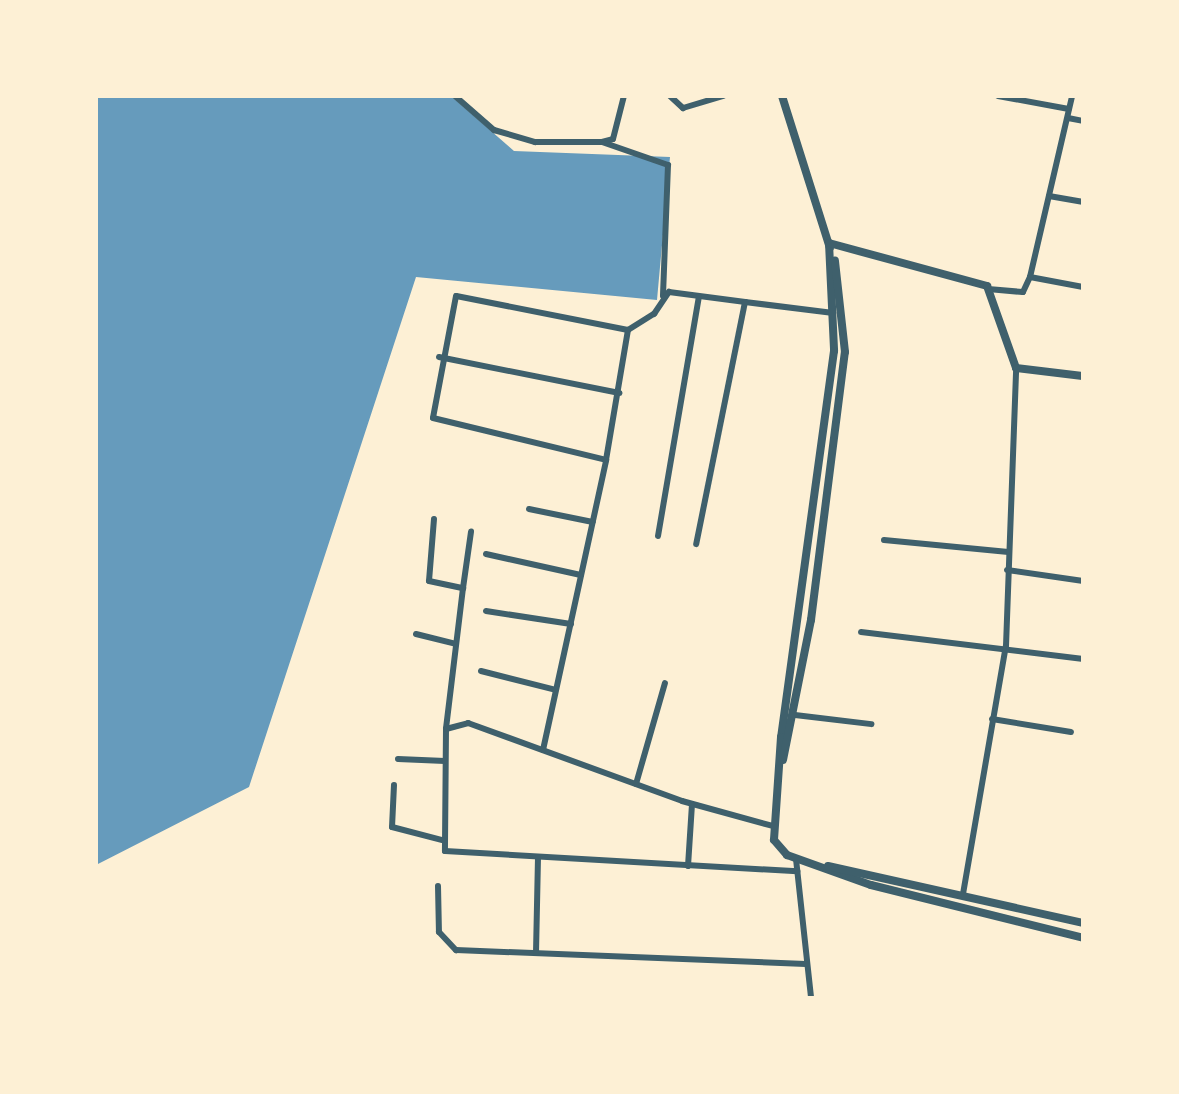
<!DOCTYPE html>
<style>
body{margin:0}
#map{position:relative;width:1179px;height:1094px;overflow:hidden;background:#fdf0d5;font-family:Jost,sans-serif}
div>[style]{position:absolute}
[style*='--x']{left:calc(var(--x)*1px);top:calc(var(--y)*1px);width:calc(var(--w)*1px);rotate:calc(var(--a)*1deg)}
.water>*{inset:0;background:#669bbc}
.minor>*{height:6px;margin:-3px;padding:0 3px;transform-origin:3px;border-radius:3px;background:#3f606c}
.tertiary>*{height:8px;margin:-4px;padding:0 4px;transform-origin:4px;border-radius:4px;background:#3f606c}
span{translate:-50% -50%;white-space:nowrap;text-align:center;line-height:1.15;-webkit-text-stroke:6px #fdf0d5;paint-order:stroke}
.frame{position:absolute;inset:0;border:98px solid #fdf0d5;pointer-events:none}
</style>
<div id="map">
<div class="water">
<div style="clip-path:polygon(96px 96px,451px 96px,514px 151px,670px 157px,657px 300px,416px 277px,249px 787px,96px 865px)"></div>
</div>
<div class="minor">
<div style="--x:455;--y:96;--w:52;--a:41.1"></div>
<div style="--x:494;--y:130;--w:43;--a:16.3"></div>
<div style="--x:535;--y:142;--w:67;--a:0"></div>
<div style="--x:602;--y:142;--w:11;--a:-15"></div>
<div style="--x:613;--y:139;--w:44;--a:-75.7"></div>
<div style="--x:670;--y:96;--w:18;--a:43"></div>
<div style="--x:683;--y:108;--w:42;--a:-16.7"></div>
<div style="--x:998;--y:96;--w:72;--a:10.4"></div>
<div style="--x:1068;--y:118;--w:15;--a:11"></div>
<div style="--x:602;--y:142;--w:70;--a:19.2"></div>
<div style="--x:668;--y:165;--w:131;--a:92.2"></div>
<div style="--x:1049;--y:196;--w:35;--a:10"></div>
<div style="--x:1030;--y:277;--w:54;--a:10.7"></div>
<div style="--x:988;--y:289;--w:35;--a:5"></div>
<div style="--x:1023;--y:292;--w:17;--a:-65"></div>
<div style="--x:1030;--y:277;--w:186;--a:-76.9"></div>
<div style="--x:745;--y:302;--w:89;--a:7.1"></div>
<div style="--x:628;--y:330;--w:31;--a:-32"></div>
<div style="--x:654;--y:314;--w:27;--a:-56"></div>
<div style="--x:669;--y:292;--w:77;--a:7.5"></div>
<div style="--x:745;--y:302;--w:247;--a:101.4"></div>
<div style="--x:439;--y:357;--w:184;--a:11.3"></div>
<div style="--x:529;--y:509;--w:65;--a:11.5"></div>
<div style="--x:434;--y:519;--w:62;--a:94.6"></div>
<div style="--x:429;--y:581;--w:35;--a:12"></div>
<div style="--x:463;--y:588;--w:57;--a:-81.9"></div>
<div style="--x:658;--y:536;--w:243;--a:-80.3"></div>
<div style="--x:884;--y:540;--w:125;--a:5.5"></div>
<div style="--x:486;--y:554;--w:97;--a:12.5"></div>
<div style="--x:1007;--y:570;--w:77;--a:8.2"></div>
<div style="--x:463;--y:588;--w:142;--a:96.9"></div>
<div style="--x:446;--y:729;--w:122;--a:90.5"></div>
<div style="--x:445;--y:851;--w:353;--a:3.3"></div>
<div style="--x:486;--y:611;--w:86;--a:8.7"></div>
<div style="--x:861;--y:632;--w:224;--a:6.9"></div>
<div style="--x:416;--y:634;--w:41;--a:14"></div>
<div style="--x:481;--y:671;--w:77;--a:14.2"></div>
<div style="--x:795;--y:715;--w:77;--a:6.8"></div>
<div style="--x:992;--y:719;--w:80;--a:9.3"></div>
<div style="--x:446;--y:729;--w:23;--a:-15"></div>
<div style="--x:468;--y:723;--w:228;--a:20"></div>
<div style="--x:682;--y:801;--w:94;--a:15.4"></div>
<div style="--x:543;--y:750;--w:297;--a:-77.7"></div>
<div style="--x:606;--y:460;--w:132;--a:-80.4"></div>
<div style="--x:628;--y:330;--w:175;--a:-168.8"></div>
<div style="--x:456;--y:296;--w:124;--a:100.7"></div>
<div style="--x:433;--y:418;--w:178;--a:13.6"></div>
<div style="--x:398;--y:759;--w:47;--a:2.4"></div>
<div style="--x:636;--y:784;--w:105;--a:-74"></div>
<div style="--x:394;--y:785;--w:42;--a:92.7"></div>
<div style="--x:392;--y:827;--w:52;--a:14.6"></div>
<div style="--x:796;--y:859;--w:140;--a:83.8"></div>
<div style="--x:688;--y:866;--w:62;--a:-86.3"></div>
<div style="--x:438;--y:886;--w:46;--a:88.8"></div>
<div style="--x:439;--y:932;--w:25;--a:47"></div>
<div style="--x:456;--y:950;--w:350;--a:2.3"></div>
<div style="--x:963;--y:894;--w:252;--a:-80.2"></div>
<div style="--x:1006;--y:646;--w:278;--a:-87.9"></div>
<div style="--x:536;--y:953;--w:95;--a:-88.8"></div>
</div>
<div class="tertiary">
<div style="--x:782;--y:96;--w:159;--a:72.5"></div>
<div style="--x:829;--y:243;--w:108;--a:87.3"></div>
<div style="--x:834;--y:351;--w:390;--a:97.8"></div>
<div style="--x:781;--y:737;--w:103;--a:93.9"></div>
<div style="--x:774;--y:840;--w:20;--a:49"></div>
<div style="--x:787;--y:855;--w:89;--a:19.7"></div>
<div style="--x:871;--y:885;--w:219;--a:14"></div>
<div style="--x:829;--y:243;--w:164;--a:15.2"></div>
<div style="--x:987;--y:286;--w:87;--a:70.5"></div>
<div style="--x:1016;--y:368;--w:67;--a:6.8"></div>
<div style="--x:783;--y:760;--w:143;--a:-78.7"></div>
<div style="--x:811;--y:620;--w:270;--a:-82.8"></div>
<div style="--x:845;--y:352;--w:92;--a:-96.3"></div>
<div style="--x:828;--y:866;--w:261;--a:12.6"></div>
</div>
<div class="frame"></div>
</div>
